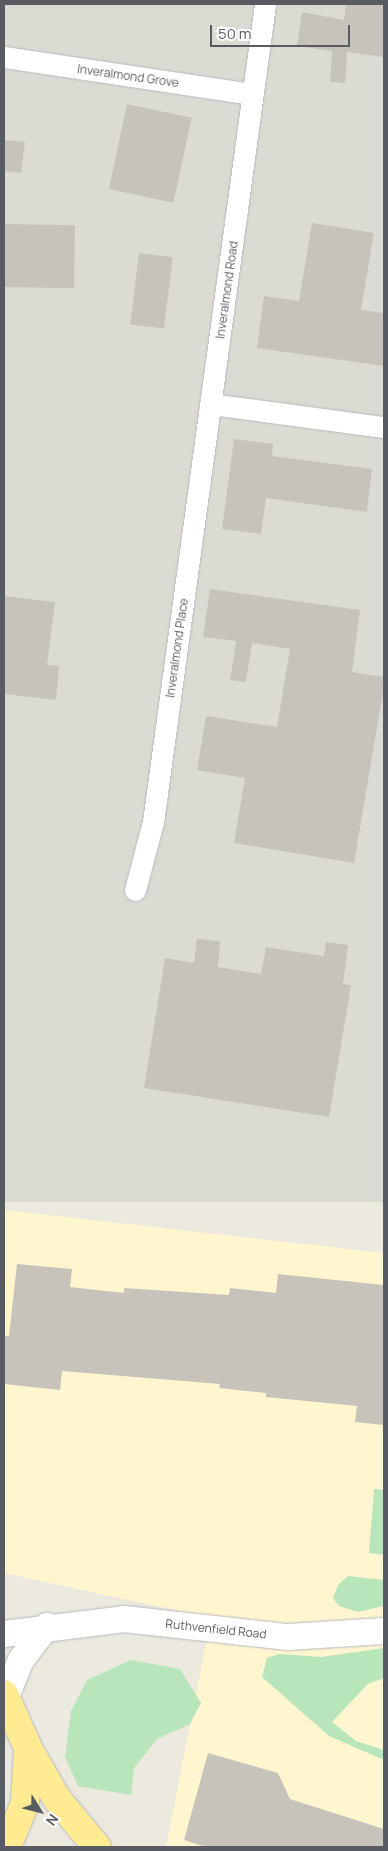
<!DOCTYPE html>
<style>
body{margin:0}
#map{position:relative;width:388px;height:1851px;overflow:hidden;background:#ece9de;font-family:Manrope,sans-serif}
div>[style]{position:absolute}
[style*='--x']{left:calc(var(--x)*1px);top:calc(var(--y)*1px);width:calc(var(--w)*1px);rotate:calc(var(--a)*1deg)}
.commercial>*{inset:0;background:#fff6d0}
.industrial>*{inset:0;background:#dcdbd3;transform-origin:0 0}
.green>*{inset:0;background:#b8e6ba}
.building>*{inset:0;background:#c7c3bb;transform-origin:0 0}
.roads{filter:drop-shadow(0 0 1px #b7b9bf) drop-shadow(0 0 1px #b7b9bf)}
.minor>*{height:21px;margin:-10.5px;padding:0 10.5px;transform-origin:10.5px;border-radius:10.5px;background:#fff}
.tertiary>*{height:26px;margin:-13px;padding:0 13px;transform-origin:13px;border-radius:13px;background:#fff}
.trunk>*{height:28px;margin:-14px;padding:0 14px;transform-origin:14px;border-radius:14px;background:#ffeb91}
span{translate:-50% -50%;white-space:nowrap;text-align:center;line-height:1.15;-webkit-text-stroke:4px #fff;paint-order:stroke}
.street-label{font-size:12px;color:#585b61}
.frame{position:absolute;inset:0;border:5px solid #585b61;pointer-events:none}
.north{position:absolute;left:15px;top:1786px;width:50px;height:50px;-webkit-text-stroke:4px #fff;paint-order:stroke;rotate:126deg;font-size:14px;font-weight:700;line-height:20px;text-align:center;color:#585b61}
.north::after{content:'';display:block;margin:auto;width:18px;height:22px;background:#585b61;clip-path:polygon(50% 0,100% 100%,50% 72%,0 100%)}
.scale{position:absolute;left:210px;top:25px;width:140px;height:22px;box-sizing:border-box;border:2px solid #585b61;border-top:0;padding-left:6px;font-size:15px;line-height:18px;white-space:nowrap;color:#585b61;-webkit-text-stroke:4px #fff;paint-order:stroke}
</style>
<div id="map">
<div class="commercial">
<div style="clip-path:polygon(4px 1210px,384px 1253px,384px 1847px,166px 1847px,211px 1618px,4px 1573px)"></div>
</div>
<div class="industrial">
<div style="left:4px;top:4px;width:380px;height:1198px"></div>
</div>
<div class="green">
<div style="clip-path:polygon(374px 1489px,384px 1490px,384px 1555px,369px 1553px)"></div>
<div style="clip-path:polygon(348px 1576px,384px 1580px,384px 1606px,358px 1612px,339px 1606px,333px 1598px,338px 1585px)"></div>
<div style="clip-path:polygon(384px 1648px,384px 1678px,368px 1684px,332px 1722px,356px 1741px,384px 1750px,384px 1760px,329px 1736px,262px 1677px,267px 1658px,279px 1654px,321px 1657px)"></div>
<div style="clip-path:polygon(131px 1660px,180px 1669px,201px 1703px,190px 1724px,157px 1739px,134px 1768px,131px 1795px,78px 1786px,65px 1757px,71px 1711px,87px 1680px)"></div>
</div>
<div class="building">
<div style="clip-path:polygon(346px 4px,384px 4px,384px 57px,347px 52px,345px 83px,330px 82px,332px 51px,297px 46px,302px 12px,344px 20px)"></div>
<div style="left:127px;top:104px;width:66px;height:87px;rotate:12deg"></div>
<div style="clip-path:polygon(4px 140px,25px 142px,21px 173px,4px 171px)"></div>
<div style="clip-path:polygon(312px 223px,374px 233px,361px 310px,384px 313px,384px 366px,257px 348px,264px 296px,299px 301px)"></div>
<div style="left:4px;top:224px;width:71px;height:63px;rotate:1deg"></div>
<div style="left:139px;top:253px;width:34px;height:72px;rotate:7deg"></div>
<div style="clip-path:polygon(234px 439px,273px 444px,272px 456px,372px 469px,367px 512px,266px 498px,261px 534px,222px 529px)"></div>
<div style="clip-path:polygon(210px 589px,360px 610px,352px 672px,384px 677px,384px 687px,354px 863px,234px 843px,245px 778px,197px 770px,206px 716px,277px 727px,290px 649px,252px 643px,246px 682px,230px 680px,236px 641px,203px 637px)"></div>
<div style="clip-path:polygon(4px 596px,55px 602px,47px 665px,59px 666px,56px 700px,4px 694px)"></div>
<div style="clip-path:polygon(197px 939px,220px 941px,218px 967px,261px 974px,266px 947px,324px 956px,326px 942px,348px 945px,343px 984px,351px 985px,329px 1117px,144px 1088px,165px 958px,194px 963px)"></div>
<div style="clip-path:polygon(17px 1264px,72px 1269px,70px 1287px,124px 1293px,124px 1288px,229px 1295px,230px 1288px,276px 1293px,278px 1274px,384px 1285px,384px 1425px,355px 1422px,357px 1406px,266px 1397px,266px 1393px,219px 1388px,220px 1384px,62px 1371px,60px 1390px,4px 1384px,4px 1336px,9px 1336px)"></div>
<div style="clip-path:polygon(208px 1753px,278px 1773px,290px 1799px,384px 1829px,384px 1847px,206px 1847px,184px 1840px)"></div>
</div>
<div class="roads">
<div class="minor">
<div style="--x:4;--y:57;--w:251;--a:8.5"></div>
<div style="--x:211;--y:404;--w:175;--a:7.6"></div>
<div style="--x:135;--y:890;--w:70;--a:-75.2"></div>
<div style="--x:153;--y:822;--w:826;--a:-82.2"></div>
</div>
<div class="tertiary">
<div style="--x:4;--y:1634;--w:121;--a:-7.1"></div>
<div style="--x:124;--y:1619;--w:165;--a:6.3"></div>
<div style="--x:288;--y:1637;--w:96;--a:-3.6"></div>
<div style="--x:6;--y:1697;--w:40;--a:-68"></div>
<div style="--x:21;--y:1660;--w:43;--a:-52.6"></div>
</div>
<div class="trunk">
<div style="--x:4;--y:1694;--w:59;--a:66"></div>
<div style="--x:28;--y:1748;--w:55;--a:93.1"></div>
<div style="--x:25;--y:1803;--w:48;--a:112.2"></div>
<div style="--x:29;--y:1750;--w:56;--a:60.3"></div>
<div style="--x:57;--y:1799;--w:62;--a:50.2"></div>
</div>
</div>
<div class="street-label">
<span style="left:128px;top:76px;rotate:8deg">Inveralmond Grove</span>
<span style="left:227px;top:290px;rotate:-82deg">Inveralmond Road</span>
<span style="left:177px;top:648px;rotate:-82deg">Inveralmond Place</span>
<span style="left:216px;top:1629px;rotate:6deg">Ruthvenfield Road</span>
</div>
<div class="frame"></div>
<div class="north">N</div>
<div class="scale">50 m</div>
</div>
